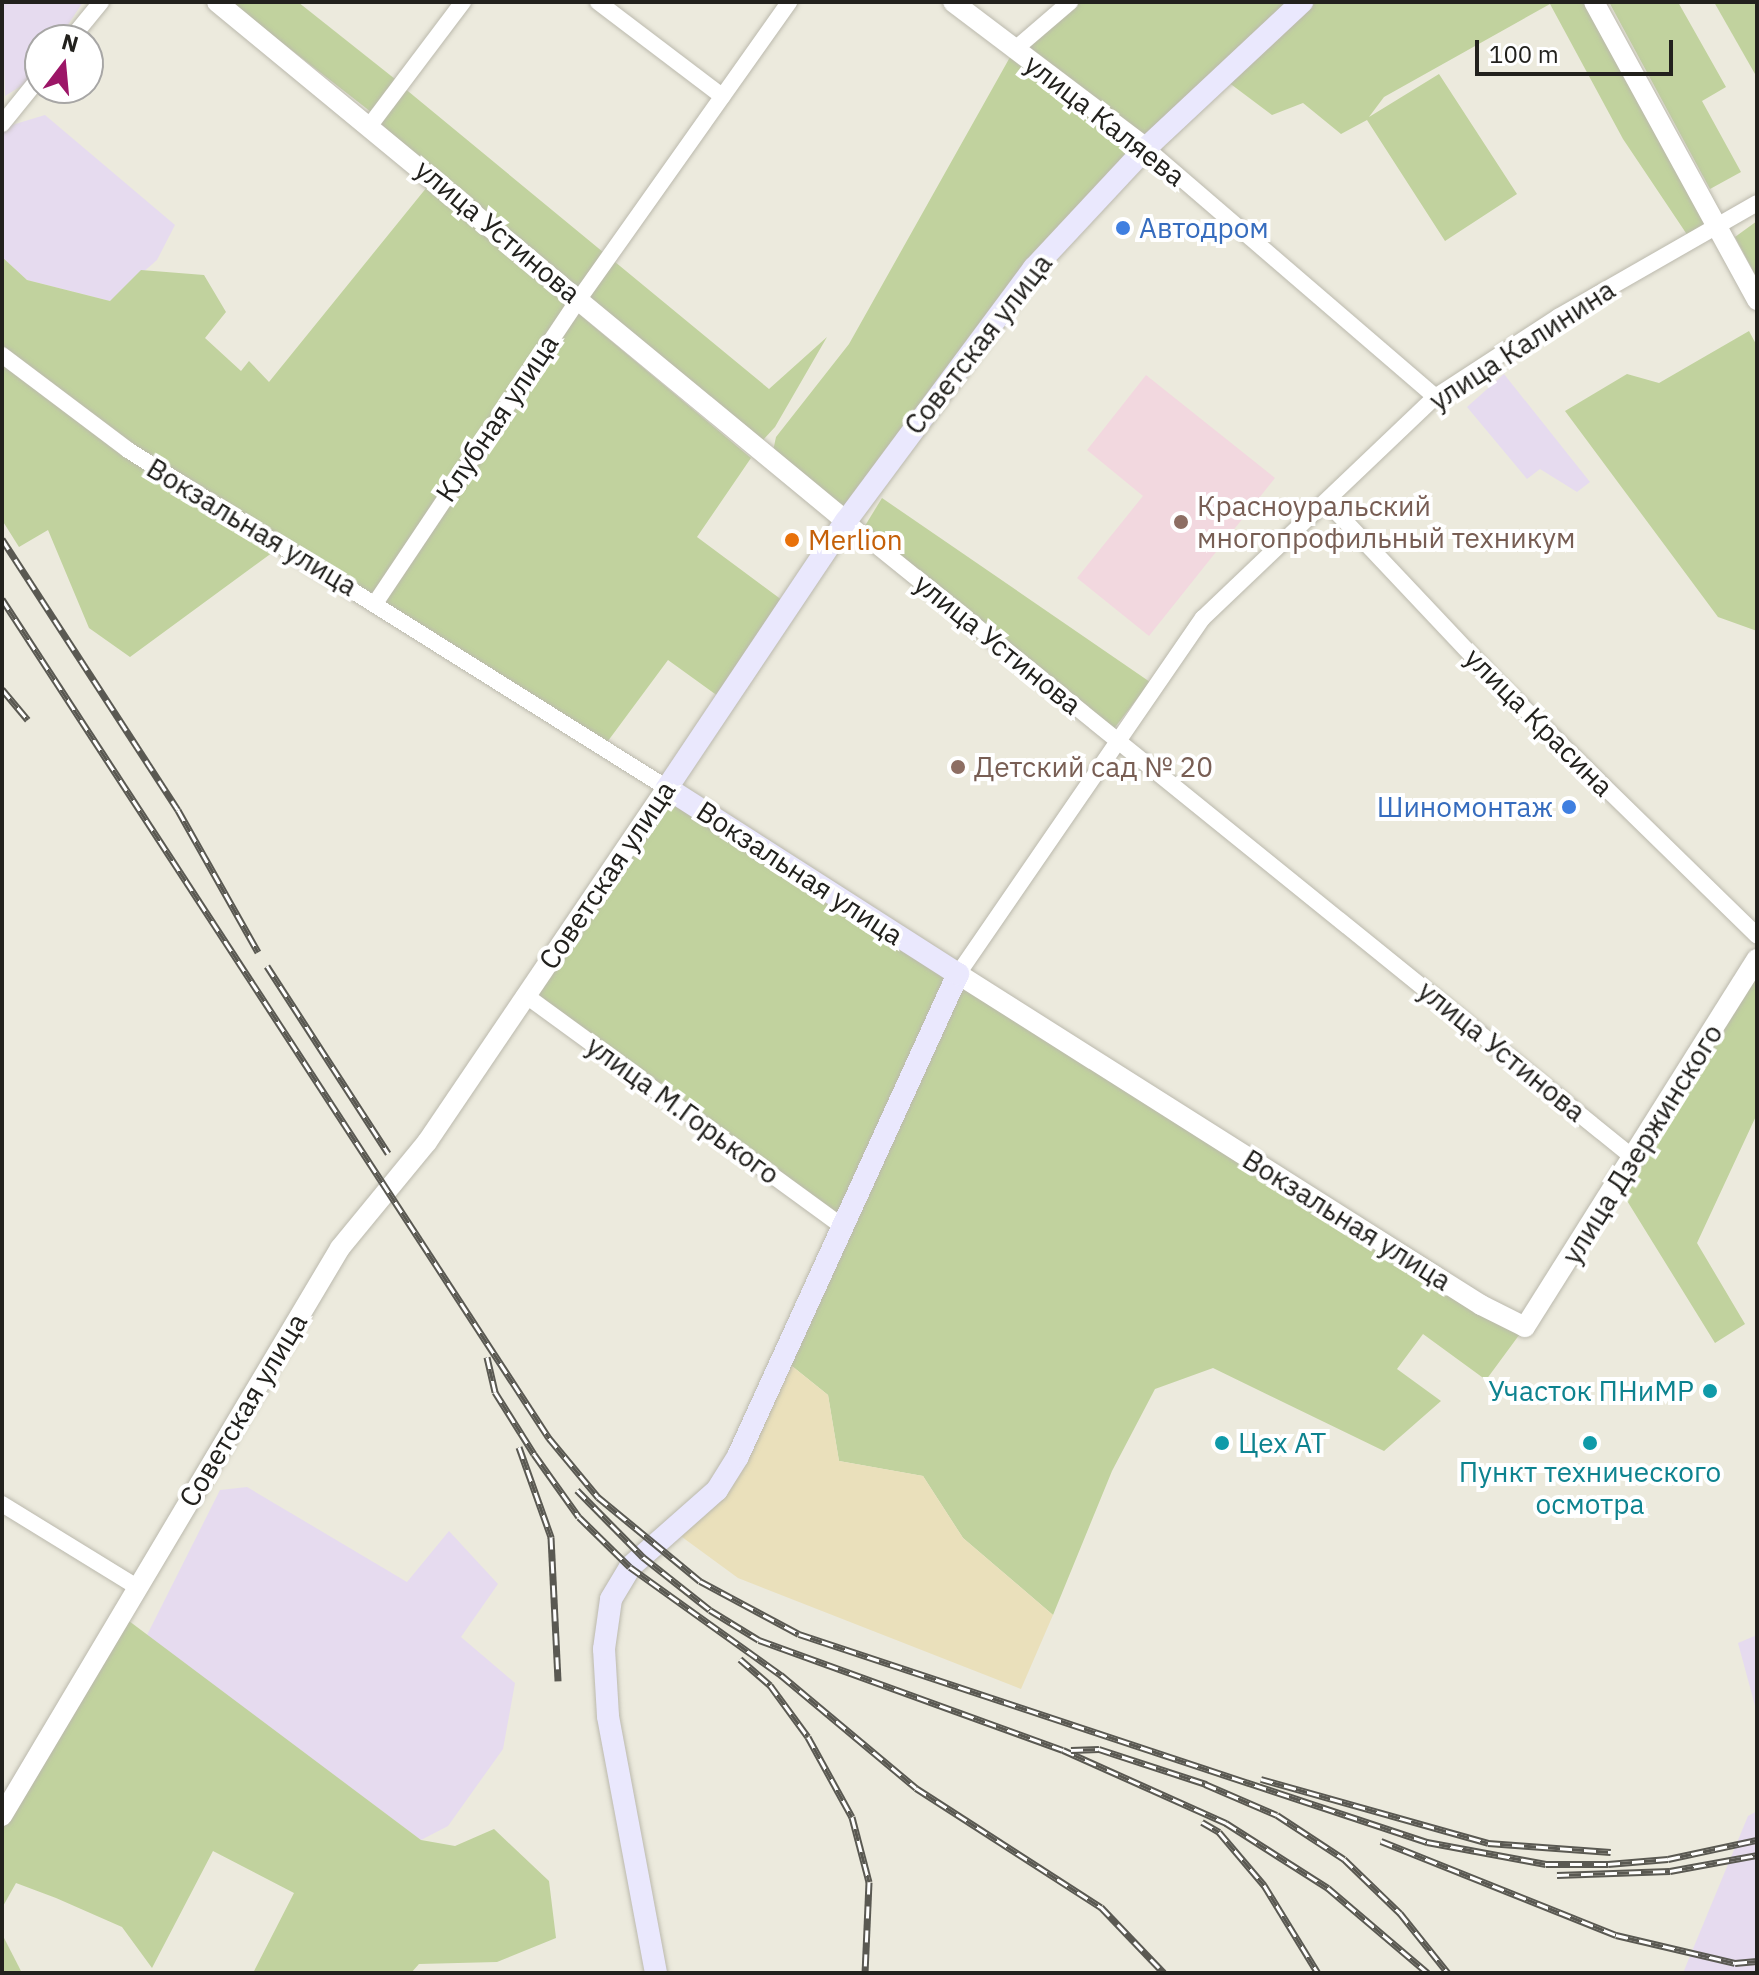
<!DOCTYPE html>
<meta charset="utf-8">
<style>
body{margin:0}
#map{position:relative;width:1759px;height:1975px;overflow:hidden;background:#eceadd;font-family:"IBM Plex Sans",sans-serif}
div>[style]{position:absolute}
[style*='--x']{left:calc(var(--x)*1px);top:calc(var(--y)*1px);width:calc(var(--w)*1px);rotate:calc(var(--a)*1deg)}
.industrial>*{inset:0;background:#e6dbef}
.education>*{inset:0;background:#f2d8df}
.green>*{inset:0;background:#c1d29e}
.sand>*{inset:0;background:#eae0bb}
.roads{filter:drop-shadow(0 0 2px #bbb9ad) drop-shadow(0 0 2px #bbb9ad)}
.minor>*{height:16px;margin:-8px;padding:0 8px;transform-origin:8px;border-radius:8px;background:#fff}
.tertiary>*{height:20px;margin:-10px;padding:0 10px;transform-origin:10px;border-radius:10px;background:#fff}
.secondary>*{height:22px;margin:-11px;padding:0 11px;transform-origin:11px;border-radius:11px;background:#eae8fd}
.rail>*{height:7px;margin-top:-3.5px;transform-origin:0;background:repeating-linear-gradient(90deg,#fff 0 12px,#5a5952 0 24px);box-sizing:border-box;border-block:2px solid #5a5952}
.dots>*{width:22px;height:22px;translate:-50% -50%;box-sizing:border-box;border:4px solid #fff;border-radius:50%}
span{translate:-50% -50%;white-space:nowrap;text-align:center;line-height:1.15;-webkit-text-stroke:8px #fff;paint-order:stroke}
.street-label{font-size:28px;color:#22211d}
.shop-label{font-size:28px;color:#366cbe}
.left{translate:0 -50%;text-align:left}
.right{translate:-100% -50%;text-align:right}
.education-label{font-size:28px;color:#785e54}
.food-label{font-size:28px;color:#c56008}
.culture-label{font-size:28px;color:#0d838f}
.frame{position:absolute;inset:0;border:4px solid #22211d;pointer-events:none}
.north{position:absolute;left:24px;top:24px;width:80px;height:80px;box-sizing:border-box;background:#fff;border:2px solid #a7a6a5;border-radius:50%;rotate:16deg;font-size:22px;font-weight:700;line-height:32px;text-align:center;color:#22211d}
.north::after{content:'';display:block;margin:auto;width:28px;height:36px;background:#9c1667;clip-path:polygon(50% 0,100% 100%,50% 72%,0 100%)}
.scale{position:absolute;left:1475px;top:40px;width:198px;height:36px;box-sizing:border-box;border:4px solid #22211d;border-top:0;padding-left:10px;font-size:24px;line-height:28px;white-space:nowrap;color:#22211d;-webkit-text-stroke:6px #fff;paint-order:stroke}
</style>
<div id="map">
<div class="industrial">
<div style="clip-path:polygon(2px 2px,83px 2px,58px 40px,40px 40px,40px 67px,31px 80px,5px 96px)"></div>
<div style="clip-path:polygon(45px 115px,175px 225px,157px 260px,110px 301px,27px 280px,2px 257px,2px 128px)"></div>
<div style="clip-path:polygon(1504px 374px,1590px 482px,1577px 492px,1540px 469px,1527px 479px,1467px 407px)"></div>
<div style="clip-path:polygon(247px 1487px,407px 1582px,449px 1531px,498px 1584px,461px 1637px,515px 1683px,503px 1749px,448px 1826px,421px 1840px,146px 1637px,220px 1490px)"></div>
<div style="clip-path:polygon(1757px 1635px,1757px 1713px,1738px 1643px)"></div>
<div style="clip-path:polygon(1757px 1811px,1757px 1973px,1683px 1973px,1748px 1816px)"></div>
</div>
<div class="education">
<div style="clip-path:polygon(1146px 375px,1275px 478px,1149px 636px,1077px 578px,1143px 496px,1087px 450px)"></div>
</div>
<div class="green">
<div style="clip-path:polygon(230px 2px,298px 2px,395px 79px,371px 112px)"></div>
<div style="clip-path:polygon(1070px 2px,1594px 2px,1717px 224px,1690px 239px,1623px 139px,1550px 4px,1384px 97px,1369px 117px,1439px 74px,1517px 194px,1445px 241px,1367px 120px,1341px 134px,1303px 103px,1272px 115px,1220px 76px,1034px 268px,846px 521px,773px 451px,776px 437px,849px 344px,1014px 50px)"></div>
<div style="clip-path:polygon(1609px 2px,1678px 2px,1726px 87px,1702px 101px,1741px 172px,1710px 189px)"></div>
<div style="clip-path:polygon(1714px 2px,1757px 2px,1757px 73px,1755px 74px)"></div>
<div style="clip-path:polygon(403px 87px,769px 389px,827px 337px,775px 427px,763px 440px,435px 174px,377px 120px)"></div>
<div style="clip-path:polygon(427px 187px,751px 458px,697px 537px,790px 606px,722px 699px,668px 660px,605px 745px,280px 547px,130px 657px,89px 628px,48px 530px,19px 547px,2px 520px,2px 257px,27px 280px,110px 301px,141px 270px,204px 275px,226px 312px,205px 338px,241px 371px,249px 361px,269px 382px)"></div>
<div style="clip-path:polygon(1757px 221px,1757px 278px,1735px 237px)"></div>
<div style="clip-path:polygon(1749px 331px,1757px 346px,1757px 631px,1718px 617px,1565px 411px,1627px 374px,1659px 383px)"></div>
<div style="clip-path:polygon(882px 498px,1150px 682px,1113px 730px,863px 529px)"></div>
<div style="clip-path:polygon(667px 788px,1525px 1327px,1486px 1380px,1423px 1334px,1397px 1369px,1441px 1401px,1384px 1451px,1213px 1368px,1155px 1389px,1112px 1471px,1053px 1615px,963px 1538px,923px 1476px,839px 1461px,828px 1395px,782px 1358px,839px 1224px,525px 995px)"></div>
<div style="clip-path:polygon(1757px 973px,1757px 1114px,1697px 1243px,1745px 1324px,1715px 1343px,1621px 1191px)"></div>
<div style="clip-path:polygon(121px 1615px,421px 1840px,455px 1846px,494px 1829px,549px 1881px,556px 1938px,497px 1962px,419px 1964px,411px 1973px,253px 1973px,294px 1893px,213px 1851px,152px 1968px,122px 1927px,56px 1898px,16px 1883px,2px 1908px,2px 1816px)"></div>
<div style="clip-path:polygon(2px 1934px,22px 1973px,2px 1973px)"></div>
</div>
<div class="sand">
<div style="clip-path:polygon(782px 1358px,828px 1395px,839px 1461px,923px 1476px,963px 1538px,1053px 1615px,1021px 1689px,738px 1578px,682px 1537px,677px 1531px,717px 1490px)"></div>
</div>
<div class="roads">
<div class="minor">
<div style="--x:598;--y:2;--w:156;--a:37.2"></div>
<div style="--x:70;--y:40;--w:49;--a:-50.8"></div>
<div style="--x:1014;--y:50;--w:74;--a:-40.6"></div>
<div style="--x:2;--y:124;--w:60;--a:-51"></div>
<div style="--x:371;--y:124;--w:153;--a:-53"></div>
<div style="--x:1146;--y:148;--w:381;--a:40.7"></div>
<div style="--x:2;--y:355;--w:158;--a:37"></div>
<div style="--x:128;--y:450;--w:636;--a:32.09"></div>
<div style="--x:1328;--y:503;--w:236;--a:46.7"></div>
<div style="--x:1490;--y:675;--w:373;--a:44.3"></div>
<div style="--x:846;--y:521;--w:1015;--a:38.96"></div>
<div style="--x:376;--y:602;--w:365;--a:-56.2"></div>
<div style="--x:579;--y:299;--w:364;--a:-54.7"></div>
<div style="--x:958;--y:974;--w:432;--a:-55.5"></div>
<div style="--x:1203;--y:618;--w:320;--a:-43.6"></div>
<div style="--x:1435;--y:397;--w:147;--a:-33"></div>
<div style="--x:1558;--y:317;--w:229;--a:-29.8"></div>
<div style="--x:525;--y:995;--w:390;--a:36.1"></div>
<div style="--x:2;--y:1504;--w:158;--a:31.6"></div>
</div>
<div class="tertiary">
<div style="--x:217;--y:2;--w:815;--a:39.53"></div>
<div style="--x:953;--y:2;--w:242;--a:37.1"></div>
<div style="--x:1594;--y:2;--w:340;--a:61.3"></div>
<div style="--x:958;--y:974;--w:619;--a:32.33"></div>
<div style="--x:1481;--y:1305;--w:49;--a:26.6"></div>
<div style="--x:1525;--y:1327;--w:435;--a:-57.8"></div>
<div style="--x:2;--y:1816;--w:661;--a:-59.24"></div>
<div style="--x:340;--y:1248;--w:137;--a:-50.6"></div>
<div style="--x:427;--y:1142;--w:428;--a:-55.9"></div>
</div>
<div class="secondary">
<div style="--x:656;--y:1973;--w:261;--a:-100.6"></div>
<div style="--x:608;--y:1716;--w:67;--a:-93.4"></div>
<div style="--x:604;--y:1649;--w:50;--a:-82"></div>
<div style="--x:611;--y:1599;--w:37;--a:-59"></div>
<div style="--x:630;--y:1567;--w:116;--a:-41.5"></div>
<div style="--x:717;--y:1490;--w:40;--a:-58"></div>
<div style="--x:738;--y:1456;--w:530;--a:-65.47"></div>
<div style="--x:958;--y:974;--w:345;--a:-147.4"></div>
<div style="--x:667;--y:788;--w:321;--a:-56.2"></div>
<div style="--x:846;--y:521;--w:315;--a:-53.4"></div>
<div style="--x:1034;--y:268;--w:164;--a:-47"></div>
<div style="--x:1146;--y:148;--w:214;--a:-43.1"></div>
</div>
</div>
<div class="rail">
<div style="--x:2;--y:539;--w:323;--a:57"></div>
<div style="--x:178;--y:810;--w:163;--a:60.6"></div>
<div style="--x:2;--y:599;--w:1002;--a:56.9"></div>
<div style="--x:549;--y:1438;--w:77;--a:50.3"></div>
<div style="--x:598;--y:1497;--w:132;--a:39.5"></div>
<div style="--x:700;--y:1581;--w:112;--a:28.2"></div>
<div style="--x:799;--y:1634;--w:662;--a:18.33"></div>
<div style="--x:1427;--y:1842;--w:121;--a:10.5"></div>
<div style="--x:1546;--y:1864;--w:62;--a:0"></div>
<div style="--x:1608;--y:1864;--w:60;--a:-4.8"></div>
<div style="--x:1668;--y:1859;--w:91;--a:-12.1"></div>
<div style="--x:2;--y:689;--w:40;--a:50"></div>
<div style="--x:267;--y:966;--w:223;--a:57.1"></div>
<div style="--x:487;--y:1357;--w:36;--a:77"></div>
<div style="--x:495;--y:1392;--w:73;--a:57.8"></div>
<div style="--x:534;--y:1454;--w:77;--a:54.5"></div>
<div style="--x:579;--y:1517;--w:71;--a:44.4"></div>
<div style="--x:630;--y:1567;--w:186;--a:35.6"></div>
<div style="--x:781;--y:1675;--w:176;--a:39.9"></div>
<div style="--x:916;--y:1788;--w:220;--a:32.8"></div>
<div style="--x:1101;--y:1907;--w:91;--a:46.3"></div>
<div style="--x:519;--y:1447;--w:96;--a:70.4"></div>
<div style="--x:551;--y:1537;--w:144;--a:87.2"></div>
<div style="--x:577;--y:1490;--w:94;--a:45.4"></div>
<div style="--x:643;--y:1557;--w:85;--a:38.3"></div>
<div style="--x:710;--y:1610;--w:57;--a:31.5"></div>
<div style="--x:759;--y:1640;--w:323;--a:19.9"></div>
<div style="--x:1063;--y:1750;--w:179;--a:24.1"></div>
<div style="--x:1226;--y:1823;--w:121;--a:32.5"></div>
<div style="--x:1328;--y:1888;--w:131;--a:40.4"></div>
<div style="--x:740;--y:1659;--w:40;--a:41"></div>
<div style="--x:770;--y:1685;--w:64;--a:53.8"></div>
<div style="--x:808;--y:1737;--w:91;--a:61.2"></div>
<div style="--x:852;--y:1817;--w:67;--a:75.3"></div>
<div style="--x:869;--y:1882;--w:91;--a:92.5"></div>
<div style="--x:1071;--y:1750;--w:28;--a:-2"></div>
<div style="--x:1099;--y:1749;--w:113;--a:18.1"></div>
<div style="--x:1261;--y:1779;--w:236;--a:15.7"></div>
<div style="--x:1488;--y:1843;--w:123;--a:4.2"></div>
<div style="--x:1205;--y:1784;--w:78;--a:23.3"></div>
<div style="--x:1277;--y:1815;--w:80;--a:33.3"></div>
<div style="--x:1344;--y:1859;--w:78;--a:44"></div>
<div style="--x:1400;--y:1913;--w:77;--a:51.3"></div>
<div style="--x:1202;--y:1822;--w:20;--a:30"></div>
<div style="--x:1219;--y:1832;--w:70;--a:49.7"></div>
<div style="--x:1264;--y:1885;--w:103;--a:58.5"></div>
<div style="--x:1381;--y:1841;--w:253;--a:21.8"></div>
<div style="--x:1616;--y:1935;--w:122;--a:13.2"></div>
<div style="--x:1735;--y:1963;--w:22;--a:-5"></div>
<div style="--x:1557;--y:1875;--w:113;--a:-2"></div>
<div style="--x:1670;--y:1871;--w:88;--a:-10.4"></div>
</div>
<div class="dots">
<div style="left:1123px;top:228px;background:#3f7fe0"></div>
<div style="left:1181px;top:522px;background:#8d6e63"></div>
<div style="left:792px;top:540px;background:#e8710a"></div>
<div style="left:958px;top:767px;background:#8d6e63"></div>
<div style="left:1569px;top:807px;background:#3f7fe0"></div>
<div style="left:1710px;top:1391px;background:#0f9aa8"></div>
<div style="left:1222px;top:1443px;background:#0f9aa8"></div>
<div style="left:1590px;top:1443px;background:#0f9aa8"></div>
</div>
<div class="street-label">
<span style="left:1105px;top:120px;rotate:38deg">улица Каляева</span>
<span style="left:498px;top:231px;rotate:40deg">улица Устинова</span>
<span style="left:978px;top:344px;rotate:-52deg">Советская улица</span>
<span style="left:1522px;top:345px;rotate:-33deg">улица Калинина</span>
<span style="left:497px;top:418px;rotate:-56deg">Клубная улица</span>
<span style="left:252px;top:527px;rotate:31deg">Вокзальная улица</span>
<span style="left:998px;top:644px;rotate:39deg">улица Устинова</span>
<span style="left:1539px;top:722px;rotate:45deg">улица Красина</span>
<span style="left:800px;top:873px;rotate:33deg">Вокзальная улица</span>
<span style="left:607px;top:875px;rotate:-56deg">Советская улица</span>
<span style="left:1502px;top:1051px;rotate:39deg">улица Устинова</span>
<span style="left:683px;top:1110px;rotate:36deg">улица М.Горького</span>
<span style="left:1642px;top:1144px;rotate:-58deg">улица Дзержинского</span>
<span style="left:1347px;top:1220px;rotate:32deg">Вокзальная улица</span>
<span style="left:243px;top:1410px;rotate:-59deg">Советская улица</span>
</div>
<div class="shop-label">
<span class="left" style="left:1139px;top:228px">Автодром</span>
<span class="right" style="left:1553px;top:807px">Шиномонтаж</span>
</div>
<div class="education-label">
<span class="left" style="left:1197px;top:522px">Красноуральский<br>многопрофильный техникум</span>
<span class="left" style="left:974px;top:767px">Детский сад № 20</span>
</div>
<div class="food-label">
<span class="left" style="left:808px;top:540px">Merlion</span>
</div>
<div class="culture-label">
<span class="right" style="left:1694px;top:1391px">Участок ПНиМР</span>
<span class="left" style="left:1238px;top:1443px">Цех АТ</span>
<span style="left:1590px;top:1488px">Пункт технического<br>осмотра</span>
</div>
<div class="frame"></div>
<div class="north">N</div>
<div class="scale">100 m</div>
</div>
